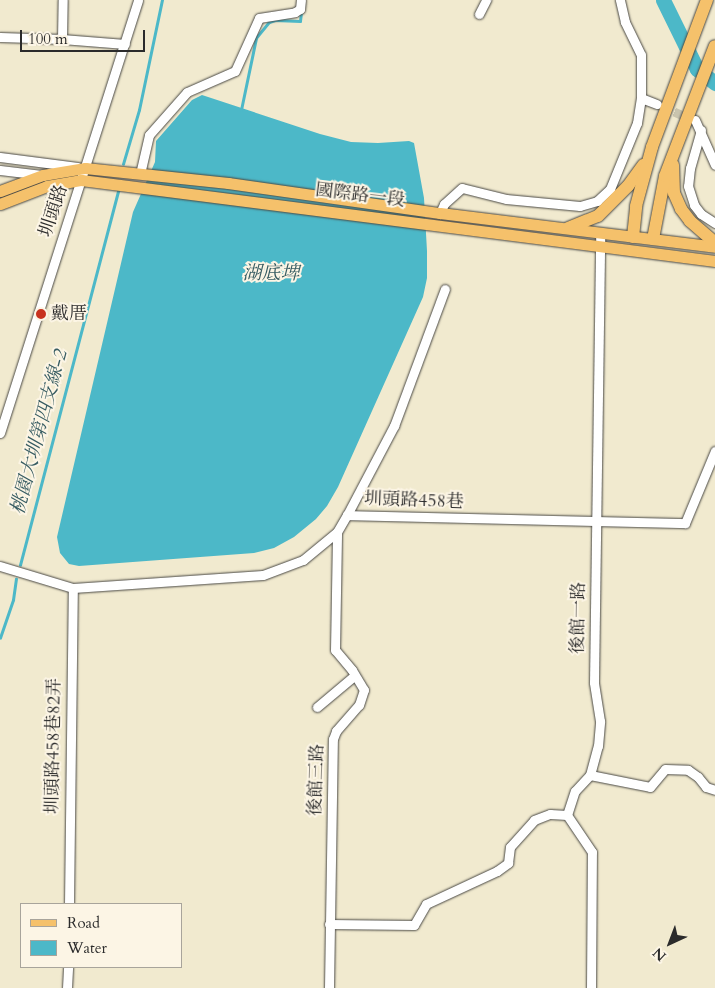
<!DOCTYPE html>
<meta charset="utf-8">
<style>
body{margin:0}
#map{position:relative;width:715px;height:988px;overflow:hidden;background:#f1eacf;font-family:Cardo,"Noto Serif TC",serif}
div>[style]{position:absolute}
[style*='--x']{left:calc(var(--x)*1px);top:calc(var(--y)*1px);width:calc(var(--w)*1px);rotate:calc(var(--a)*1deg)}
.water>*{inset:0;background:#4cb8c8}
.stream>*{height:2.5px;margin:-1.25px;padding:0 1.25px;transform-origin:1.25px;border-radius:1.25px;background:#4cb8c8}
.river>*{height:15px;margin:-7.5px;padding:0 7.5px;transform-origin:7.5px;border-radius:7.5px;background:#4cb8c8}
.minor-tunnel>*{height:9px;margin-top:-4.5px;transform-origin:0;background:repeating-linear-gradient(90deg,#c9c4ae 0 9px,transparent 0 13.5px)}
.path>*{height:1px;margin-top:-0.5px;transform-origin:0;background:repeating-linear-gradient(90deg,#494844 0 1px,transparent 0 5px)}
.roads{filter:drop-shadow(0 0 1px #494844) drop-shadow(0 0 1px #494844)}
.minor>*{height:9px;margin:-4.5px;padding:0 4.5px;transform-origin:4.5px;border-radius:4.5px;background:#fff}
.major>*{height:11px;margin:-5.5px;padding:0 5.5px;transform-origin:5.5px;border-radius:5.5px;background:#f5c16b}
.highway>*{height:12px;margin:-6px;padding:0 6px;transform-origin:6px;border-radius:6px;background:#f5c16b}
.dots>*{width:14px;height:14px;translate:-50% -50%;box-sizing:border-box;border:2px solid #fcf5e5;border-radius:50%}
span{translate:-50% -50%;white-space:nowrap;text-align:center;line-height:1.15;-webkit-text-stroke:4px #fcf5e5;paint-order:stroke}
.street-label{font-size:18px;color:#2b2b2b}
.poi-label{font-size:18px;color:#2b2b2b}
.left{translate:0 -50%;text-align:left}
.water-label{font-size:19px;color:#375c62;font-style:italic}
.legend{position:absolute;left:20px;top:903px;width:162px;height:65px;box-sizing:border-box;background:#fcf5e5;border:1px solid #a8a49b;margin:0;padding:6px 9px;list-style:none;font-size:15px;color:#2b2b2b}
.legend li{display:flex;align-items:center;gap:10px;height:25px}
.legend b{width:25px;border:1px solid #a8a49b}
.north{position:absolute;left:645px;top:918px;width:50px;height:50px;-webkit-text-stroke:4px #fcf5e5;paint-order:stroke;rotate:223deg;font-size:14px;font-weight:700;line-height:20px;text-align:center;color:#2b2b2b}
.north::after{content:'';display:block;margin:auto;width:18px;height:22px;background:#2b2b2b;clip-path:polygon(50% 0,100% 100%,50% 72%,0 100%)}
.scale{position:absolute;left:20px;top:30px;width:125px;height:22px;box-sizing:border-box;border:2px solid #2b2b2b;border-top:0;padding-left:6px;font-size:15px;line-height:18px;white-space:nowrap;color:#2b2b2b;-webkit-text-stroke:4px #fcf5e5;paint-order:stroke}
</style>
<div id="map">
<div class="water">
<div style="clip-path:polygon(202px 95px,320px 134px,351px 142px,378px 143px,409px 141px,414px 143px,424px 198px,427px 251px,427px 278px,423px 297px,338px 487px,327px 506px,316px 519px,294px 537px,274px 548px,254px 553px,79px 566px,69px 564px,60px 553px,57px 537px,133px 212px,155px 162px,156px 141px,192px 100px)"></div>
</div>
<div class="stream">
<div style="--x:241;--y:110;--w:74;--a:-78.2"></div>
<div style="--x:256;--y:38;--w:21;--a:-51"></div>
<div style="--x:269;--y:22;--w:6;--a:-18"></div>
<div style="--x:275;--y:20;--w:25;--a:2"></div>
<div style="--x:300;--y:21;--w:8;--a:-83"></div>
<div style="--x:123;--y:164;--w:56;--a:-73.5"></div>
<div style="--x:139;--y:110;--w:112;--a:-78.2"></div>
<div style="--x:20;--y:565;--w:387;--a:-75.3"></div>
<div style="--x:0;--y:638;--w:40;--a:-71.1"></div>
<div style="--x:13;--y:600;--w:21;--a:-82"></div>
</div>
<div class="river">
<div style="--x:663;--y:0;--w:77;--a:63.8"></div>
<div style="--x:697;--y:69;--w:23;--a:38"></div>
</div>
<div class="minor-tunnel">
<div style="--x:662;--y:106;--w:32;--a:24"></div>
</div>
<div class="path">
<div style="--x:45;--y:198;--w:9;--a:-18"></div>
</div>
<div class="roads">
<div class="minor">
<div style="--x:479;--y:14;--w:16;--a:-63"></div>
<div style="--x:0;--y:37;--w:62;--a:1.8"></div>
<div style="--x:62;--y:39;--w:63;--a:4.5"></div>
<div style="--x:62;--y:39;--w:39;--a:-89"></div>
<div style="--x:641;--y:98;--w:17;--a:21"></div>
<div style="--x:695;--y:120;--w:49;--a:66"></div>
<div style="--x:701;--y:130;--w:40;--a:106"></div>
<div style="--x:690;--y:168;--w:18;--a:96"></div>
<div style="--x:688;--y:186;--w:20;--a:72"></div>
<div style="--x:694;--y:205;--w:11;--a:52"></div>
<div style="--x:701;--y:214;--w:17;--a:33"></div>
<div style="--x:0;--y:157;--w:78;--a:7.4"></div>
<div style="--x:0;--y:170;--w:42;--a:6.8"></div>
<div style="--x:140;--y:174;--w:40;--a:-77"></div>
<div style="--x:149;--y:135;--w:57;--a:-48.5"></div>
<div style="--x:187;--y:92;--w:52;--a:-23.6"></div>
<div style="--x:235;--y:71;--w:58;--a:-65.6"></div>
<div style="--x:259;--y:18;--w:36;--a:-9"></div>
<div style="--x:295;--y:12;--w:6;--a:-31"></div>
<div style="--x:300;--y:9;--w:9;--a:-84"></div>
<div style="--x:440;--y:213;--w:10;--a:-66"></div>
<div style="--x:444;--y:204;--w:24;--a:-42"></div>
<div style="--x:462;--y:188;--w:45;--a:14"></div>
<div style="--x:506;--y:199;--w:74;--a:5.4"></div>
<div style="--x:580;--y:206;--w:18;--a:-16"></div>
<div style="--x:597;--y:201;--w:18;--a:-43"></div>
<div style="--x:610;--y:189;--w:71;--a:-67.8"></div>
<div style="--x:637;--y:123;--w:25;--a:-81"></div>
<div style="--x:641;--y:98;--w:43;--a:-90"></div>
<div style="--x:641;--y:55;--w:37;--a:-116"></div>
<div style="--x:625;--y:22;--w:23;--a:-103"></div>
<div style="--x:0;--y:433;--w:454;--a:-72.3"></div>
<div style="--x:347;--y:515;--w:101;--a:-62.2"></div>
<div style="--x:394;--y:426;--w:146;--a:-69.6"></div>
<div style="--x:0;--y:566;--w:76;--a:16.8"></div>
<div style="--x:73;--y:588;--w:190;--a:-3.9"></div>
<div style="--x:263;--y:575;--w:43;--a:-20.6"></div>
<div style="--x:303;--y:560;--w:44;--a:-39.5"></div>
<div style="--x:337;--y:532;--w:20;--a:-60"></div>
<div style="--x:347;--y:515;--w:338;--a:1.4"></div>
<div style="--x:685;--y:523;--w:78;--a:-67.4"></div>
<div style="--x:317;--y:707;--w:48;--a:-40"></div>
<div style="--x:590;--y:775;--w:61;--a:11.3"></div>
<div style="--x:650;--y:787;--w:23;--a:-50"></div>
<div style="--x:665;--y:769;--w:23;--a:2"></div>
<div style="--x:688;--y:770;--w:12;--a:35"></div>
<div style="--x:698;--y:777;--w:13;--a:51"></div>
<div style="--x:706;--y:787;--w:9;--a:18"></div>
<div style="--x:69;--y:904;--w:316;--a:-89.3"></div>
<div style="--x:329;--y:924;--w:85;--a:0.7"></div>
<div style="--x:414;--y:925;--w:24;--a:-60"></div>
<div style="--x:426;--y:904;--w:78;--a:-24.9"></div>
<div style="--x:497;--y:871;--w:14;--a:-36"></div>
<div style="--x:508;--y:863;--w:16;--a:-83"></div>
<div style="--x:510;--y:847;--w:36;--a:-48"></div>
<div style="--x:534;--y:820;--w:17;--a:-21"></div>
<div style="--x:550;--y:814;--w:17;--a:3"></div>
<div style="--x:67;--y:988;--w:21;--a:-87"></div>
<div style="--x:329;--y:988;--w:249;--a:-89.1"></div>
<div style="--x:333;--y:739;--w:9;--a:-69"></div>
<div style="--x:336;--y:731;--w:35;--a:-49"></div>
<div style="--x:359;--y:705;--w:16;--a:-72"></div>
<div style="--x:364;--y:690;--w:23;--a:-121"></div>
<div style="--x:352;--y:670;--w:26;--a:-130"></div>
<div style="--x:335;--y:650;--w:118;--a:-89"></div>
<div style="--x:591;--y:988;--w:136;--a:-89.6"></div>
<div style="--x:592;--y:852;--w:45;--a:-124"></div>
<div style="--x:567;--y:815;--w:25;--a:-72"></div>
<div style="--x:575;--y:791;--w:22;--a:-47"></div>
<div style="--x:590;--y:775;--w:30;--a:-75"></div>
<div style="--x:598;--y:746;--w:25;--a:-85"></div>
<div style="--x:600;--y:721;--w:39;--a:-99"></div>
<div style="--x:594;--y:682;--w:450;--a:-89.2"></div>
</div>
<div class="major">
<div style="--x:0;--y:191;--w:46;--a:-20.4"></div>
<div style="--x:43;--y:175;--w:43;--a:-9.5"></div>
<div style="--x:85;--y:168;--w:144;--a:6"></div>
<div style="--x:228;--y:183;--w:214;--a:8.1"></div>
<div style="--x:440;--y:213;--w:277;--a:7"></div>
<div style="--x:0;--y:204;--w:50;--a:-21"></div>
<div style="--x:47;--y:186;--w:35;--a:-10"></div>
<div style="--x:81;--y:180;--w:639;--a:7.28"></div>
</div>
<div class="highway">
<div style="--x:673;--y:165;--w:28;--a:88"></div>
<div style="--x:674;--y:193;--w:17;--a:66"></div>
<div style="--x:681;--y:209;--w:15;--a:53"></div>
<div style="--x:690;--y:221;--w:33;--a:41"></div>
<div style="--x:568;--y:228;--w:32;--a:-22"></div>
<div style="--x:598;--y:216;--w:42;--a:-45"></div>
<div style="--x:628;--y:186;--w:26;--a:-54"></div>
<div style="--x:633;--y:237;--w:31;--a:-84"></div>
<div style="--x:636;--y:206;--w:61;--a:-74.8"></div>
<div style="--x:652;--y:147;--w:157;--a:-69.5"></div>
<div style="--x:653;--y:239;--w:64;--a:-79.2"></div>
<div style="--x:665;--y:176;--w:139;--a:-69"></div>
</div>
</div>
<div class="dots">
<div style="left:41px;top:314px;background:#c8321e"></div>
</div>
<div class="street-label">
<span style="left:360px;top:196px;rotate:7deg">國際路一段</span>
<span style="left:54px;top:211px;rotate:-72deg">圳頭路</span>
<span style="left:414px;top:501px;rotate:2deg">圳頭路458巷</span>
<span style="left:579px;top:618px;rotate:-89deg">後館一路</span>
<span style="left:54px;top:746px;rotate:-89deg">圳頭路458巷82弄</span>
<span style="left:317px;top:780px;rotate:-88deg">後館三路</span>
</div>
<div class="poi-label">
<span class="left" style="left:51px;top:314px">戴厝</span>
</div>
<div class="water-label">
<span style="left:271px;top:274px">湖底埤</span>
<span style="left:40px;top:432px;rotate:-75deg">桃園大圳第四支線-2</span>
</div>
<ul class="legend">
<li><b style="height:6px;background:#f5c16b"></b>Road</li>
<li><b style="height:14px;background:#4cb8c8"></b>Water</li>
</ul>
<div class="north">N</div>
<div class="scale">100 m</div>
</div>
